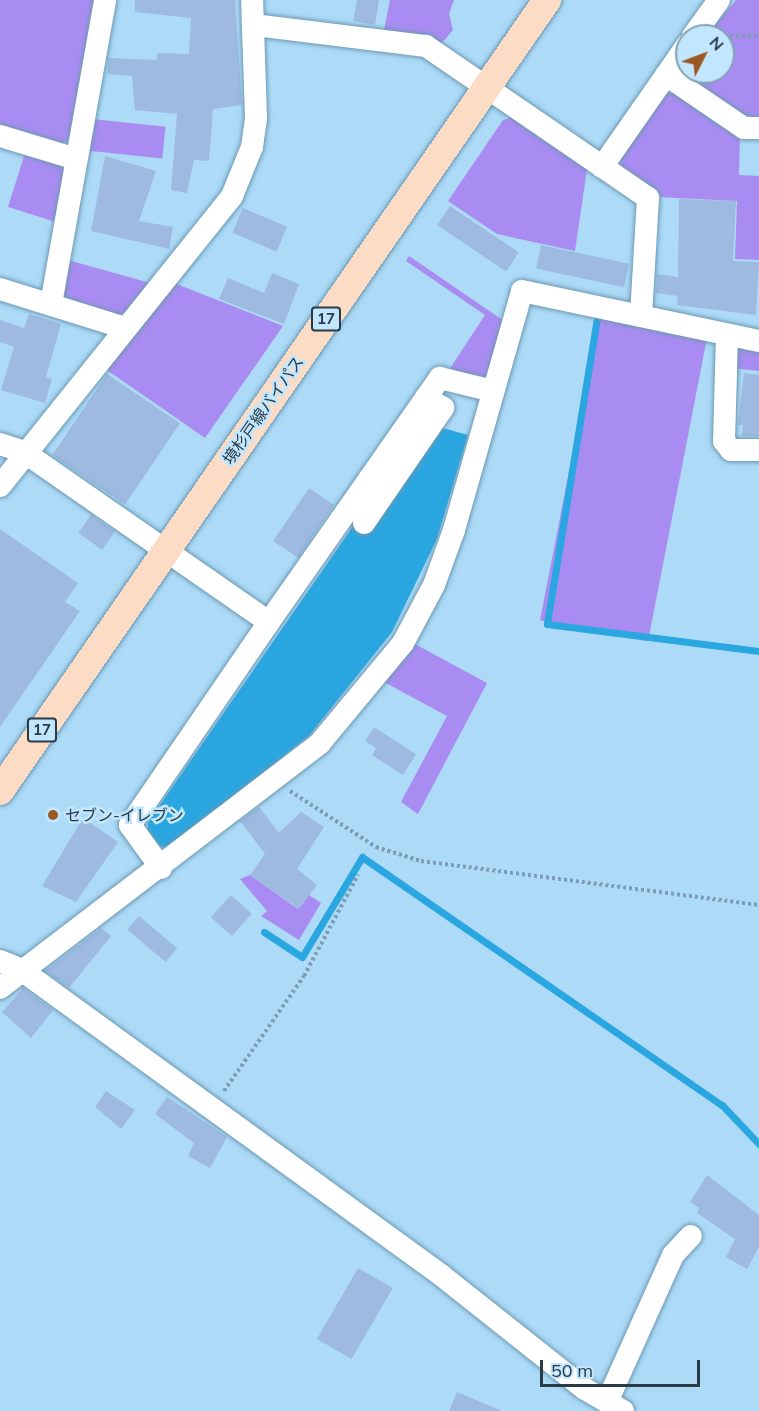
<!DOCTYPE html>
<meta charset="utf-8">
<style>
body{margin:0}
#map{position:relative;width:759px;height:1411px;overflow:hidden;background:#acdaf7;font-family:Mulish,"Noto Sans JP",sans-serif}
div>[style]{position:absolute}
[style*='--x']{left:calc(var(--x)*1px);top:calc(var(--y)*1px);width:calc(var(--w)*1px);rotate:calc(var(--a)*1deg)}
.green>*{inset:0;background:#a98cf2;transform-origin:0 0}
.water>*{inset:0;background:#2aa6e1}
.stream>*{height:7px;margin:-3.5px;padding:0 3.5px;transform-origin:3.5px;border-radius:3.5px;background:#2aa6e1}
.building>*{inset:0;background:#9ebae1;transform-origin:0 0}
.path>*{height:4px;margin-top:-2px;transform-origin:0;background:repeating-linear-gradient(90deg,#7b9eb5 0 3px,transparent 0 6px)}
.roads{filter:drop-shadow(0 0 2px #6c99b4) drop-shadow(0 0 2px #6c99b4)}
.minor>*{height:22px;margin:-11px;padding:0 11px;transform-origin:11px;border-radius:11px;background:#fff}
.major>*{height:28px;margin:-14px;padding:0 14px;transform-origin:14px;border-radius:14px;background:#fddcc5}
.dots>*{width:16px;height:16px;translate:-50% -50%;box-sizing:border-box;border:3px solid #c1e6fd;border-radius:50%}
span{translate:-50% -50%;white-space:nowrap;text-align:center;line-height:1.15;-webkit-text-stroke:5px #c1e6fd;paint-order:stroke}
.shield-label span{padding:2px 4px;background:#c1e6fd;border:2px solid;border-radius:4px;-webkit-text-stroke-width:0}
.shield-label{font-size:15px;color:#283b46;font-weight:700}
.street-label{font-size:16px;color:#283b46}
.poi-label{font-size:16px;color:#283b46}
.left{translate:0 -50%;text-align:left}
.north{position:absolute;left:675px;top:24px;width:60px;height:60px;box-sizing:border-box;background:#c1e6fd;border:2px solid #84a2b4;border-radius:50%;rotate:48deg;font-size:16px;font-weight:700;line-height:24px;text-align:center;color:#283b46}
.north::after{content:'';display:block;margin:auto;width:21px;height:27px;background:#9a5825;clip-path:polygon(50% 0,100% 100%,50% 72%,0 100%)}
.scale{position:absolute;left:540px;top:1360px;width:160px;height:27px;box-sizing:border-box;border:3px solid #283b46;border-top:0;padding-left:8px;font-size:18px;line-height:21px;white-space:nowrap;color:#283b46;-webkit-text-stroke:4px #c1e6fd;paint-order:stroke}
</style>
<div id="map">
<div class="green">
<div style="clip-path:polygon(0 0,94px 0,70px 139px,61px 144px,0 125px)"></div>
<div style="clip-path:polygon(390px 0,454px 0,449px 14px,453px 30px,441px 44px,384px 30px)"></div>
<div style="clip-path:polygon(736px 0,759px 0,759px 118px,741px 114px,686px 77px,684px 68px,687px 64px,687px 72px,723px 72px,723px 36px,706px 36px)"></div>
<div style="clip-path:polygon(676px 92px,740px 137px,739px 175px,759px 176px,759px 260px,735px 259px,737px 201px,657px 197px,622px 170px,620px 159px,665px 94px)"></div>
<div style="clip-path:polygon(513px 117px,587px 169px,575px 251px,497px 234px,448px 201px,503px 120px)"></div>
<div style="left:92px;top:119px;width:74px;height:32px;rotate:6deg"></div>
<div style="clip-path:polygon(25px 153px,59px 163px,64px 171px,56px 222px,8px 207px)"></div>
<div style="clip-path:polygon(409px 256px,504px 321px,488px 374px,480px 379px,449px 370px,485px 315px,406px 261px)"></div>
<div style="clip-path:polygon(68px 260px,150px 283px,126px 312px,114px 316px,68px 301px,62px 292px)"></div>
<div style="clip-path:polygon(174px 283px,283px 326px,205px 438px,104px 368px)"></div>
<div style="left:599px;top:317px;width:110px;height:309px;rotate:11deg"></div>
<div style="clip-path:polygon(731px 343px,759px 348px,759px 371px,731px 368px)"></div>
<div style="clip-path:polygon(413px 643px,487px 683px,418px 814px,401px 802px,447px 716px,384px 682px)"></div>
<div style="clip-path:polygon(250px 875px,298px 909px,309px 895px,321px 903px,299px 940px,261px 916px,267px 911px,240px 879px)"></div>
</div>
<div class="water">
<div style="clip-path:polygon(439px 427px,468px 435px,437px 539px,392px 632px,309px 736px,167px 848px,160px 846px,148px 830px,148px 822px,358px 519px)"></div>
</div>
<div class="stream">
<div style="--x:597;--y:318;--w:310;--a:99.3"></div>
<div style="--x:547;--y:624;--w:214;--a:7.3"></div>
<div style="--x:264;--y:932;--w:45;--a:33.3"></div>
<div style="--x:302;--y:957;--w:117;--a:-59"></div>
<div style="--x:362;--y:857;--w:437;--a:34.6"></div>
<div style="--x:722;--y:1105;--w:54;--a:46.5"></div>
</div>
<div class="building">
<div style="clip-path:polygon(135px 0,235px 0,242px 105px,213px 109px,209px 161px,194px 160px,187px 193px,171px 190px,177px 114px,135px 110px,132px 76px,107px 74px,108px 58px,157px 60px,157px 53px,189px 54px,191px 18px,135px 12px)"></div>
<div style="clip-path:polygon(357px 0,379px 0,375px 25px,353px 21px)"></div>
<div style="clip-path:polygon(105px 156px,156px 171px,139px 221px,173px 227px,169px 249px,91px 231px)"></div>
<div style="clip-path:polygon(679px 199px,736px 201px,733px 261px,759px 262px,756px 315px,677px 305px,678px 296px,656px 293px,657px 274px,678px 277px)"></div>
<div style="left:450px;top:206px;width:83px;height:23px;rotate:34deg"></div>
<div style="left:243px;top:208px;width:48px;height:27px;rotate:23deg"></div>
<div style="left:541px;top:245px;width:90px;height:24px;rotate:12deg"></div>
<div style="clip-path:polygon(272px 273px,299px 284px,284px 324px,219px 299px,228px 278px,264px 293px)"></div>
<div style="clip-path:polygon(29px 314px,61px 324px,46px 377px,52px 379px,45px 403px,1px 390px,14px 347px,0 342px,0 320px,24px 328px)"></div>
<div style="clip-path:polygon(744px 373px,759px 375px,759px 436px,742px 436px,743px 425px,738px 425px)"></div>
<div style="left:107px;top:374px;width:88px;height:98px;rotate:34deg"></div>
<div style="left:309px;top:488px;width:30px;height:64px;rotate:34deg"></div>
<div style="left:91px;top:515px;width:29px;height:22px;rotate:35deg"></div>
<div style="clip-path:polygon(0 529px,78px 583px,65px 602px,80px 611px,0 727px)"></div>
<div style="clip-path:polygon(374px 727px,416px 754px,403px 775px,372px 755px,376px 748px,365px 741px)"></div>
<div style="clip-path:polygon(259px 807px,279px 833px,301px 812px,324px 827px,297px 869px,317px 885px,299px 909px,250px 875px,265px 854px,240px 821px)"></div>
<div style="clip-path:polygon(83px 818px,118px 842px,76px 902px,42px 886px)"></div>
<div style="left:231px;top:895px;width:28px;height:30px;rotate:42deg"></div>
<div style="left:139px;top:916px;width:50px;height:18px;rotate:40deg"></div>
<div style="clip-path:polygon(101px 928px,111px 936px,69px 988px,45px 971px)"></div>
<div style="clip-path:polygon(23px 988px,53px 1010px,31px 1038px,2px 1012px)"></div>
<div style="clip-path:polygon(106px 1091px,135px 1110px,121px 1129px,95px 1107px)"></div>
<div style="clip-path:polygon(167px 1097px,227px 1137px,210px 1168px,188px 1156px,194px 1143px,155px 1114px)"></div>
<div style="clip-path:polygon(707px 1175px,759px 1215px,759px 1247px,747px 1269px,726px 1257px,735px 1239px,697px 1213px,699px 1208px,690px 1202px)"></div>
<div style="left:358px;top:1268px;width:40px;height:82px;rotate:30deg"></div>
<div style="clip-path:polygon(457px 1392px,502px 1411px,449px 1411px)"></div>
</div>
<div class="path">
<div style="--x:718;--y:36;--w:41;--a:-1.4"></div>
<div style="--x:290;--y:791;--w:103;--a:33.1"></div>
<div style="--x:376;--y:847;--w:47;--a:17.3"></div>
<div style="--x:421;--y:861;--w:341;--a:7.4"></div>
<div style="--x:224;--y:1091;--w:140;--a:-55.2"></div>
<div style="--x:304;--y:976;--w:115;--a:-61.9"></div>
</div>
<div class="roads">
<div class="minor">
<div style="--x:254;--y:25;--w:173;--a:7"></div>
<div style="--x:426;--y:46;--w:269;--a:34.4"></div>
<div style="--x:648;--y:198;--w:118;--a:93.4"></div>
<div style="--x:693;--y:36;--w:44;--a:-54.2"></div>
<div style="--x:666;--y:75;--w:94;--a:34.2"></div>
<div style="--x:744;--y:128;--w:15;--a:0"></div>
<div style="--x:0;--y:136;--w:79;--a:16.8"></div>
<div style="--x:602;--y:167;--w:149;--a:-55.1"></div>
<div style="--x:0;--y:289;--w:131;--a:17.3"></div>
<div style="--x:51;--y:304;--w:309;--a:-79.9"></div>
<div style="--x:727;--y:335;--w:106;--a:91.6"></div>
<div style="--x:724;--y:441;--w:11;--a:52"></div>
<div style="--x:731;--y:450;--w:28;--a:0"></div>
<div style="--x:0;--y:444;--w:25;--a:18"></div>
<div style="--x:24;--y:452;--w:298;--a:34.8"></div>
<div style="--x:0;--y:486;--w:371;--a:-51.3"></div>
<div style="--x:232;--y:196;--w:53;--a:-67.8"></div>
<div style="--x:252;--y:147;--w:29;--a:-82"></div>
<div style="--x:256;--y:118;--w:118;--a:-91.9"></div>
<div style="--x:364;--y:523;--w:140;--a:-55.5"></div>
<div style="--x:443;--y:408;--w:20;--a:-147"></div>
<div style="--x:161;--y:868;--w:53;--a:-125.8"></div>
<div style="--x:130;--y:825;--w:246;--a:-55.6"></div>
<div style="--x:269;--y:622;--w:298;--a:-55"></div>
<div style="--x:440;--y:378;--w:55;--a:13.8"></div>
<div style="--x:0;--y:961;--w:22;--a:22"></div>
<div style="--x:20;--y:969;--w:520;--a:36.01"></div>
<div style="--x:441;--y:1275;--w:184;--a:38.4"></div>
<div style="--x:585;--y:1389;--w:44;--a:30.1"></div>
<div style="--x:0;--y:988;--w:403;--a:-37.4"></div>
<div style="--x:320;--y:743;--w:130;--a:-50.3"></div>
<div style="--x:403;--y:643;--w:66;--a:-61.9"></div>
<div style="--x:434;--y:585;--w:59;--a:-70"></div>
<div style="--x:454;--y:530;--w:248;--a:-74.1"></div>
<div style="--x:522;--y:291;--w:242;--a:11.9"></div>
<div style="--x:607;--y:1402;--w:161;--a:-65.8"></div>
<div style="--x:673;--y:1255;--w:26;--a:-47"></div>
</div>
<div class="major">
<div style="--x:0;--y:791;--w:962;--a:-55.33"></div>
</div>
</div>
<div class="dots">
<div style="left:53px;top:815px;background:#9a5825"></div>
</div>
<div class="shield-label">
<span style="left:326px;top:319px">17</span>
<span style="left:42px;top:730px">17</span>
</div>
<div class="street-label">
<span style="left:263px;top:410px;rotate:-55deg">境杉戸線バイパス</span>
</div>
<div class="poi-label">
<span class="left" style="left:65px;top:815px">セブン-イレブン</span>
</div>
<div class="north">N</div>
<div class="scale">50 m</div>
</div>
